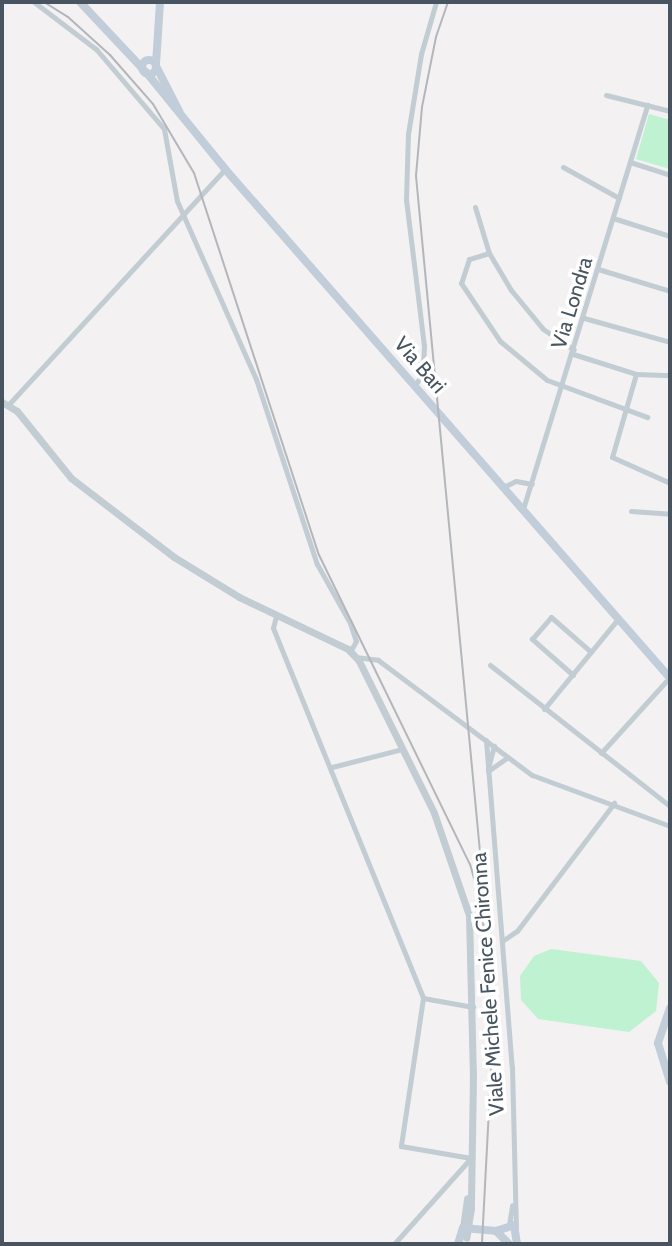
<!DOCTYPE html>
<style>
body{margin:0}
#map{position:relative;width:672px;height:1246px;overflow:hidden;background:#f3f1f1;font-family:Cabin,sans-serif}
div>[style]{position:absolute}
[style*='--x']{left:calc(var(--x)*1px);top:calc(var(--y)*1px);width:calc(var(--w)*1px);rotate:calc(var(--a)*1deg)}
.green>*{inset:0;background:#bef2d0}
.minor>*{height:5px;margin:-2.5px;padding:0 2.5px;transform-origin:2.5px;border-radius:2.5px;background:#c1ccd3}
.tertiary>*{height:7px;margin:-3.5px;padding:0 3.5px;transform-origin:3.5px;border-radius:3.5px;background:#c1ccd3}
.secondary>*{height:8px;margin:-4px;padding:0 4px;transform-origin:4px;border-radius:4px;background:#c1cdd8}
.secondary>.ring{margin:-4px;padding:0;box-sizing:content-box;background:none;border:8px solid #c1cdd8;border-radius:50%}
.rail>*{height:2px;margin:-1px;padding:0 1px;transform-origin:1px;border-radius:1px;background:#b3b6bb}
span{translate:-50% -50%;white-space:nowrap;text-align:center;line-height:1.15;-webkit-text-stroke:7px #fff;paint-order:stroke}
.street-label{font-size:21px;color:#485560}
.frame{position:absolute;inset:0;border:4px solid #485560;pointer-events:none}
</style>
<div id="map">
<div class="green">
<div style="clip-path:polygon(649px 114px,670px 120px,670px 169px,636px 159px)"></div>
<div style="clip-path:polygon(551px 949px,641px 961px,659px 983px,656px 1011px,629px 1032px,538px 1019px,521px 1000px,520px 976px,534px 956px)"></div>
</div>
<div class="minor">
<div style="--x:34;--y:2;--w:78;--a:37.2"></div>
<div style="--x:96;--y:49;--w:105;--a:49.6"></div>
<div style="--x:164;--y:129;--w:73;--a:79.8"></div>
<div style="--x:177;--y:201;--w:195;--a:66.1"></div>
<div style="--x:256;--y:379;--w:195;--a:71.8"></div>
<div style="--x:317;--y:564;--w:68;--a:60.8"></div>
<div style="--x:350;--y:623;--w:19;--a:72"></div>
<div style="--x:356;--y:641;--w:13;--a:119"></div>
<div style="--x:606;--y:95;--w:66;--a:14"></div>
<div style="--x:630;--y:162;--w:42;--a:18"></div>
<div style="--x:563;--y:167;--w:64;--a:29"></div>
<div style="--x:475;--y:207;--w:48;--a:73.1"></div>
<div style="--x:489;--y:253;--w:43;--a:59.3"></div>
<div style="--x:511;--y:290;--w:50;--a:50.6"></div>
<div style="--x:543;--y:329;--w:37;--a:34"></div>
<div style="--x:613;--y:218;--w:60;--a:17.5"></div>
<div style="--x:489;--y:253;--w:21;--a:163"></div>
<div style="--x:469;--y:259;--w:25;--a:108"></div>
<div style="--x:461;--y:283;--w:70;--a:56.1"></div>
<div style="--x:500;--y:341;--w:61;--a:39.7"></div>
<div style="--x:547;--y:380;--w:107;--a:20.3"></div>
<div style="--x:598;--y:269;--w:75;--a:17"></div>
<div style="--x:584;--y:318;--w:89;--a:15.6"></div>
<div style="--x:573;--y:354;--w:66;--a:17.6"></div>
<div style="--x:636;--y:374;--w:34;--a:2"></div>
<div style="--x:636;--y:374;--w:86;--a:106.1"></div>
<div style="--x:612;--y:457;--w:64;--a:24.1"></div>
<div style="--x:415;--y:385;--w:14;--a:-56"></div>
<div style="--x:423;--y:373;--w:27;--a:-88"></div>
<div style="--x:424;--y:346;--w:147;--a:-97"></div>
<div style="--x:406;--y:200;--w:66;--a:-88.3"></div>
<div style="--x:408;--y:134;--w:81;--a:-80.8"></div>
<div style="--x:421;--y:54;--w:54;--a:-73.9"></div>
<div style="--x:9;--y:404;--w:319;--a:-47.4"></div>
<div style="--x:503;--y:487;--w:14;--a:-25"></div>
<div style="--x:516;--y:481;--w:16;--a:11"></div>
<div style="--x:523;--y:509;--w:423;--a:-72.9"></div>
<div style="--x:631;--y:511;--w:39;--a:4"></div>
<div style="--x:276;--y:616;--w:12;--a:104"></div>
<div style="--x:273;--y:628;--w:399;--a:67.9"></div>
<div style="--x:423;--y:998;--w:51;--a:10.2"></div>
<div style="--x:355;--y:657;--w:23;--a:7"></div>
<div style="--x:378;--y:660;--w:192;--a:36.8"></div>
<div style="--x:532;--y:775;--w:147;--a:20.3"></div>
<div style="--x:490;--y:665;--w:229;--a:38.1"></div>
<div style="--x:573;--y:675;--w:55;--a:-138.7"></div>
<div style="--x:532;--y:639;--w:29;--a:-49"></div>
<div style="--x:551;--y:617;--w:53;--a:41.2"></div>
<div style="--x:544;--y:709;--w:117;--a:-50.6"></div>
<div style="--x:486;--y:740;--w:328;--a:85.5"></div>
<div style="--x:512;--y:1067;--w:160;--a:88.6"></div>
<div style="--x:601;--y:753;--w:103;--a:-47.8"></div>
<div style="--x:332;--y:767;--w:72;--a:-14.4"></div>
<div style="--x:488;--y:768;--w:23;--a:-75"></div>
<div style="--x:488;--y:771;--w:24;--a:-35"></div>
<div style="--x:502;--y:941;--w:18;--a:-34"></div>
<div style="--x:517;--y:931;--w:161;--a:-52.8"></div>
<div style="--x:423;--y:998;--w:150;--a:98.5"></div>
<div style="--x:401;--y:1146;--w:71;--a:9.7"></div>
<div style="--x:509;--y:1225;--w:20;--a:-81"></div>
<div style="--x:394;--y:1244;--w:115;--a:-48.2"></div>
</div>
<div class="tertiary">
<div style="--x:2;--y:402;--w:17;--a:31"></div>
<div style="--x:17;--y:411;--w:86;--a:51.1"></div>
<div style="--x:71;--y:478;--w:130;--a:37.5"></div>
<div style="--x:174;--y:557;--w:76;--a:31.6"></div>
<div style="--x:239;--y:597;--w:121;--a:25.5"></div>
<div style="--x:348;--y:649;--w:16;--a:47"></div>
<div style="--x:359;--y:661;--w:169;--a:63.7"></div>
<div style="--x:434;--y:813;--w:108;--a:71.1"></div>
<div style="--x:469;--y:915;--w:159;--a:88.6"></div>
<div style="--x:473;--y:1074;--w:134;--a:90.9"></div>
<div style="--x:471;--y:1208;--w:30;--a:99"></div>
<div style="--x:463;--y:1228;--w:30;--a:-82"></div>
</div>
<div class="secondary">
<div style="--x:80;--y:2;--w:92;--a:46.8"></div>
<div class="ring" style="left:142px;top:60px;width:6px;height:6px"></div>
<div style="--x:156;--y:64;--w:62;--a:-86.3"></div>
<div style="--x:156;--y:66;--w:51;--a:62.9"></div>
<div style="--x:146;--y:72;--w:125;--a:50.8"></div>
<div style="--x:225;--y:169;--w:676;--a:48.84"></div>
<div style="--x:670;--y:1008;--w:37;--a:109"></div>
<div style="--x:658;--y:1043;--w:41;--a:72.9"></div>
<div style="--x:496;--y:1231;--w:19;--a:-18"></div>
<div style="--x:514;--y:1225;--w:19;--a:81"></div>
<div style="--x:458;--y:1244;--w:17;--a:-73"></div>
<div style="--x:463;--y:1228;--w:33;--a:5"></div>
<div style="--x:496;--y:1231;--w:18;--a:45"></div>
</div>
<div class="rail">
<div style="--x:44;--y:2;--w:28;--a:32"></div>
<div style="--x:68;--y:17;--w:57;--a:42.1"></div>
<div style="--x:110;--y:55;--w:65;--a:48.7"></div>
<div style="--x:153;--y:104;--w:80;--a:59.3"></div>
<div style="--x:194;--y:173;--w:402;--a:71.9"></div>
<div style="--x:319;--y:555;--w:344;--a:64"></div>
<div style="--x:470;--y:864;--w:45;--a:74.4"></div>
<div style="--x:482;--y:907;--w:79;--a:85.7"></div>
<div style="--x:488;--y:986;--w:85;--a:88"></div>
<div style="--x:491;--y:1071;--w:173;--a:93"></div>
<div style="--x:448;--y:2;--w:37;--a:109"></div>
<div style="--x:436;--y:37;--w:71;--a:101.3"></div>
<div style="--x:422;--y:107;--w:69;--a:95"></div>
<div style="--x:416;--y:176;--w:711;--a:84.59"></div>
</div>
<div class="street-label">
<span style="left:572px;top:303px;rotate:-73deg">Via Londra</span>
<span style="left:420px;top:365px;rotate:49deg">Via Bari</span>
<span style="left:488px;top:984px;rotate:-94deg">Viale Michele Fenice Chironna</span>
</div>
<div class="frame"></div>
</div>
